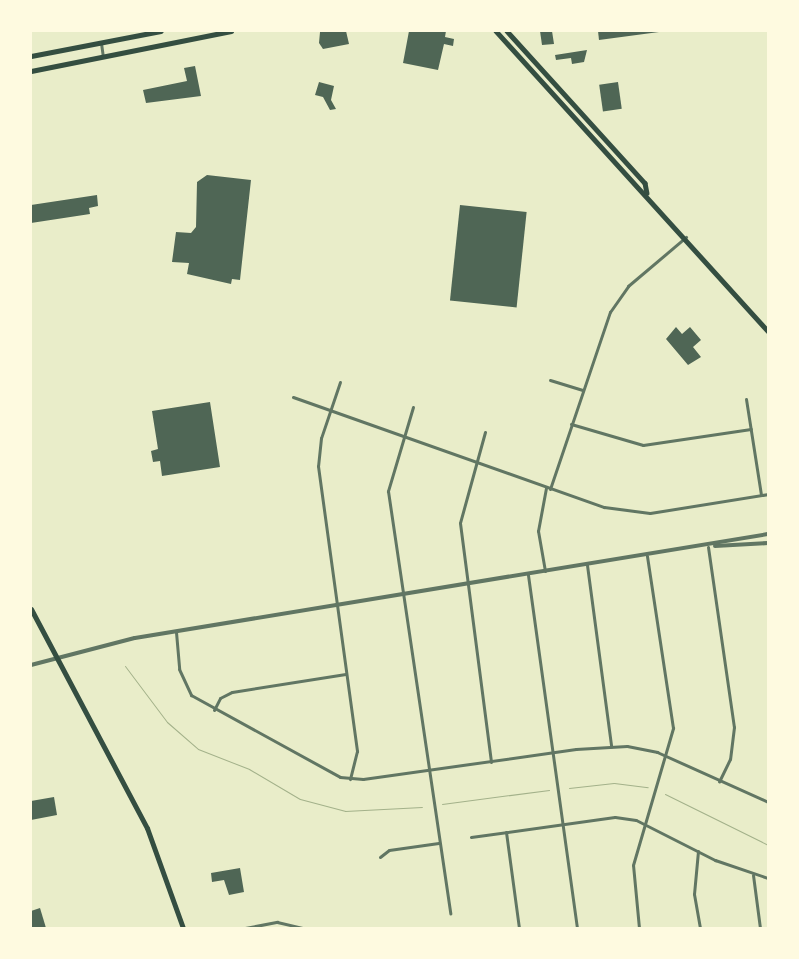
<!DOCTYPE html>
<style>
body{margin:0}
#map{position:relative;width:799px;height:959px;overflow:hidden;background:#e9edc9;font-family:Commissioner,sans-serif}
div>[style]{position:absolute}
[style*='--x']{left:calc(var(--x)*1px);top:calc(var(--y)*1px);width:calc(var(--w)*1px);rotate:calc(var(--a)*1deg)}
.stream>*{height:1px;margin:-0.5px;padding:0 0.5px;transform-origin:0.5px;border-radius:0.5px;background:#a3b18a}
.building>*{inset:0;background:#4f6655;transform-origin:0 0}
.minor>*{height:3px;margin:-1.5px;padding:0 1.5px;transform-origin:1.5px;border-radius:1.5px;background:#617663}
.tertiary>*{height:4px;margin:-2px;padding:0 2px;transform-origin:2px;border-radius:2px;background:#617663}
.secondary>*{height:4.5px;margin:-2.25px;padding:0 2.25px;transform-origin:2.25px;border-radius:2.25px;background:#344e41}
.primary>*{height:5px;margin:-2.5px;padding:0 2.5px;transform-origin:2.5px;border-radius:2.5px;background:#344e41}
.trunk>*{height:5px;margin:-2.5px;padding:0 2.5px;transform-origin:2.5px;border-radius:2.5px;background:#344e41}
span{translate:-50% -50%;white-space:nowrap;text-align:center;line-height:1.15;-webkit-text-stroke:4px #fefae0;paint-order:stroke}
.frame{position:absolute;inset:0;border:32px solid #fefae0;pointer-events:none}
</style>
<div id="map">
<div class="stream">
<div style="--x:125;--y:666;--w:70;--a:53.1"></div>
<div style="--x:167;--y:722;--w:41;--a:41.1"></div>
<div style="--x:198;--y:749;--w:55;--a:21.4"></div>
<div style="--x:249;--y:769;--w:59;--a:30.5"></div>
<div style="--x:300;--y:799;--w:47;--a:14.9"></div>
<div style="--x:345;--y:811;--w:77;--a:-3"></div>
<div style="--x:569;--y:788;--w:45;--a:-6.3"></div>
<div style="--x:614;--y:783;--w:34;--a:7"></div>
<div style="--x:665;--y:794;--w:115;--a:26.3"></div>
<div style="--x:442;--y:804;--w:108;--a:-7.5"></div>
</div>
<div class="building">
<div style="clip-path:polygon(346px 31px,349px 44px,323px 49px,319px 43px,320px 32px)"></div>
<div style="clip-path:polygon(409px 31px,446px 31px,445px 37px,454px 39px,453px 46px,444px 44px,438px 70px,403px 63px)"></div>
<div style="clip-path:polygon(540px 31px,552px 31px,554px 44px,542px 45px)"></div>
<div style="clip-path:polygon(598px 31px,659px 31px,659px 32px,599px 40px)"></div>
<div style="clip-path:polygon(587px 50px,584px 62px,572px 64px,571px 58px,556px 60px,555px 55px)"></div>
<div style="clip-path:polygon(195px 66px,201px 96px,146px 103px,143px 90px,187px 81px,184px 68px)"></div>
<div style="clip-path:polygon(319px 82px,334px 86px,331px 100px,336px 109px,330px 110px,323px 97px,315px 95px)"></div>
<div style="left:618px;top:82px;width:27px;height:19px;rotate:82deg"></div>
<div style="clip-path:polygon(207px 175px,251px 180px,240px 280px,232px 279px,231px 284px,187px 274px,189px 263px,172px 262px,176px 232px,191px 233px,196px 227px,197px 182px)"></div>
<div style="clip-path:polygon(97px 195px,98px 206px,89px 208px,90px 214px,31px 223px,31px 205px)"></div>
<div style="left:460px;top:205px;width:67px;height:96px;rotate:6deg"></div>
<div style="clip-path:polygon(676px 327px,682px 334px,690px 327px,701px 340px,693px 347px,701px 357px,688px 365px,666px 339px)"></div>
<div style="clip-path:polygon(210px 402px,220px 467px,162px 476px,160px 461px,153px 462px,151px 451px,158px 449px,152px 411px)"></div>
<div style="clip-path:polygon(54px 797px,57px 815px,31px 820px,31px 801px)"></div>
<div style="clip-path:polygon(240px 868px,244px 892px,229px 895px,224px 880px,212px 882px,211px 873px)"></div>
<div style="clip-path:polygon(40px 908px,46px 928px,31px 928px,31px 911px)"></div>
</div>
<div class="minor">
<div style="--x:101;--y:43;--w:14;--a:82"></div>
<div style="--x:550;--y:380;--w:34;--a:17"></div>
<div style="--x:340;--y:382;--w:59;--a:108.7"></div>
<div style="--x:321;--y:438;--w:28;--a:96"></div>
<div style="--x:318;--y:466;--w:288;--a:82.2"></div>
<div style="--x:357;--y:751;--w:29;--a:104"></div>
<div style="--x:293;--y:397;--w:330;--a:19.5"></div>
<div style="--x:604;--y:507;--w:46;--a:7.4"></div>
<div style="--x:650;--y:513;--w:120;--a:-9.1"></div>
<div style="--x:746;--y:399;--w:97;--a:81.1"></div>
<div style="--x:413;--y:407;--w:88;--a:106.6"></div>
<div style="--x:388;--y:491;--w:427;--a:81.6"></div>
<div style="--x:571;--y:424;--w:75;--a:16.3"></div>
<div style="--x:643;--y:445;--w:109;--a:-8.4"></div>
<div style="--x:485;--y:432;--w:94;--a:105.4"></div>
<div style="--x:460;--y:523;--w:241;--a:82.6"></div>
<div style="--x:550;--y:489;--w:187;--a:-71.3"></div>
<div style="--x:610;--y:312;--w:32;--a:-55"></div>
<div style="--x:628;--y:286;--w:76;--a:-40.2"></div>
<div style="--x:708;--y:547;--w:182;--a:81.8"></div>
<div style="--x:734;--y:727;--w:32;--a:97"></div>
<div style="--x:730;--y:759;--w:25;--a:116"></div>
<div style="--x:587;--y:565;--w:183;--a:82.4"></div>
<div style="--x:545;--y:571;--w:41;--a:-99.9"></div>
<div style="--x:538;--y:531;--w:44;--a:-79.5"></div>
<div style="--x:528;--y:575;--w:356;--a:82.1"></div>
<div style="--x:176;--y:632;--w:37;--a:85"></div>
<div style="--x:179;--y:669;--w:29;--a:65"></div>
<div style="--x:191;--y:695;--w:170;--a:28.8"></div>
<div style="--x:340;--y:777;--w:23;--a:5"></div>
<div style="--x:363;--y:779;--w:215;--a:-8"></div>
<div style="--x:576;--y:749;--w:51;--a:-3.4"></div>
<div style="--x:627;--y:746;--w:31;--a:11"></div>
<div style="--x:657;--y:752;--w:122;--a:24.2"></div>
<div style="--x:214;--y:710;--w:13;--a:-63"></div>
<div style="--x:220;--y:698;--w:13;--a:-27"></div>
<div style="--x:232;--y:692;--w:115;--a:-9"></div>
<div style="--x:506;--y:832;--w:97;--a:82.3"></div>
<div style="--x:471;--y:837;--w:145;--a:-7.9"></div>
<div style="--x:615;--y:817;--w:21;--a:8"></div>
<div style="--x:636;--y:820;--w:89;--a:26.9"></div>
<div style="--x:715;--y:860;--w:56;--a:18.8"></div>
<div style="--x:698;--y:851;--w:43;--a:95.3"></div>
<div style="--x:694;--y:894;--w:35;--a:80"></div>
<div style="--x:380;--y:857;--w:11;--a:-38"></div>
<div style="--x:389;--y:850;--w:50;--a:-8"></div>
<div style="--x:753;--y:875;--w:53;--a:82.5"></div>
<div style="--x:245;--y:928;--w:33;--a:-11"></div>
<div style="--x:277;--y:922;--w:26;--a:13"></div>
<div style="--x:639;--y:928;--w:63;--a:-95.4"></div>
<div style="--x:633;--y:865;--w:143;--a:-73.7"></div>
<div style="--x:673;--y:728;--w:174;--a:-98.6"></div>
</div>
<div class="tertiary">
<div style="--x:715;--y:546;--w:53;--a:-3.2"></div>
<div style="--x:31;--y:665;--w:107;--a:-14.6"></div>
<div style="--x:135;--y:638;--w:641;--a:-9.33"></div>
</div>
<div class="secondary">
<div style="--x:496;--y:31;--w:405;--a:47.8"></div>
<div style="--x:507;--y:31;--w:205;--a:47.8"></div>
<div style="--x:645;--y:183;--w:10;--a:79"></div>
</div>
<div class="primary">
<div style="--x:31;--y:56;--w:132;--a:-10.9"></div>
<div style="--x:31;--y:71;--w:204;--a:-11.3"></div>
</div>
<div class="trunk">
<div style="--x:31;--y:609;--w:248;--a:62.1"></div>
<div style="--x:147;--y:828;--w:106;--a:70.2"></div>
</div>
<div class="frame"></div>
</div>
